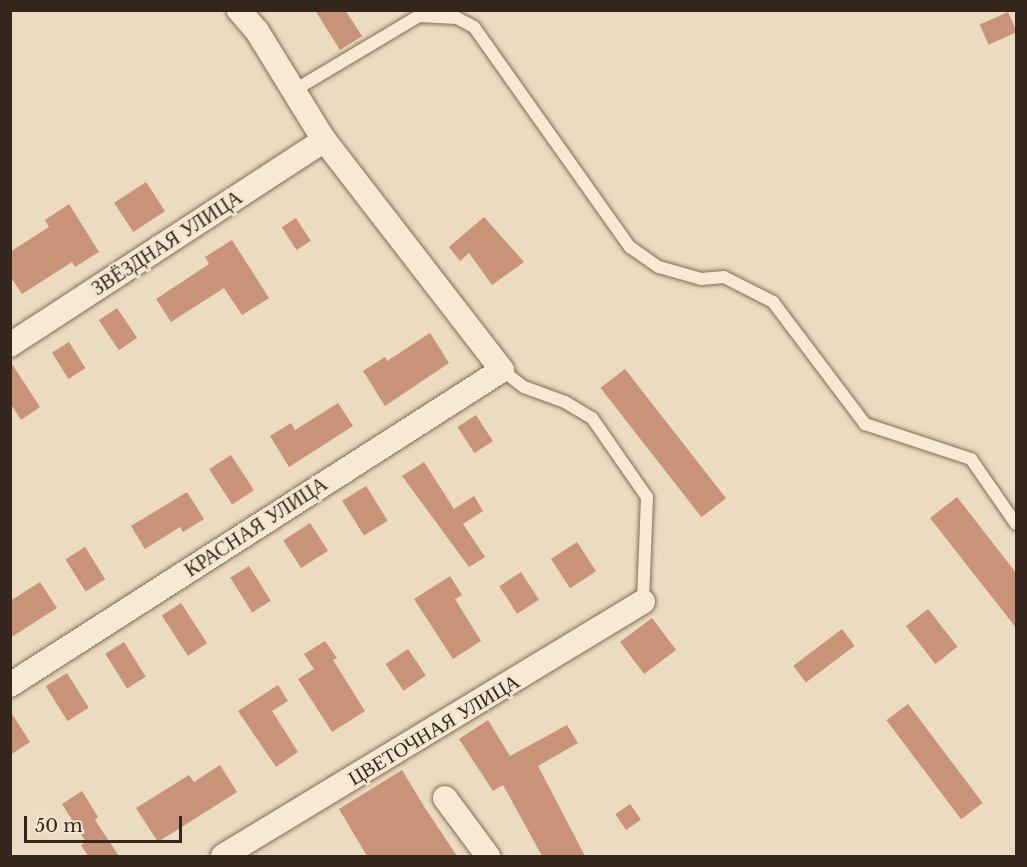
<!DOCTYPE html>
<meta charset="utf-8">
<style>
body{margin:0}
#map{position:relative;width:1027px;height:867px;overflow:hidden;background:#ebdbc1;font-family:"Libre Baskerville",serif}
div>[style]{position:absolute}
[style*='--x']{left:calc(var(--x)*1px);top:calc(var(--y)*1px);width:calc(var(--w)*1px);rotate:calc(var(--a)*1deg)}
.building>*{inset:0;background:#c89378;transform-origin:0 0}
.roads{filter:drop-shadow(0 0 2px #846d59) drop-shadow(0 0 2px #846d59)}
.lane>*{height:12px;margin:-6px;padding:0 6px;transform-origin:6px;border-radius:6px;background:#f7e9d3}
.street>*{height:24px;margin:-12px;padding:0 12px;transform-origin:12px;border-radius:12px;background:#f7e9d3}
span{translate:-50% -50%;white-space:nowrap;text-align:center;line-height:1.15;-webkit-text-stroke:5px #f3e6d0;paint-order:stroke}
.street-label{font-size:20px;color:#34261d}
.frame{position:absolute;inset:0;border:12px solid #34261d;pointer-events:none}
.scale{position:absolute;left:24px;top:816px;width:158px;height:27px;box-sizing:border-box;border:3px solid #34261d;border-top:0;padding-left:8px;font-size:18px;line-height:21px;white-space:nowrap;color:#34261d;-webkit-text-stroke:4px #f3e6d0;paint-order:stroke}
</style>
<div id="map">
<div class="building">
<div style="clip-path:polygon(315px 10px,345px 10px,362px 36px,340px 50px)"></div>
<div style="left:1008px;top:12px;width:22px;height:31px;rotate:66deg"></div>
<div style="left:146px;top:182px;width:35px;height:38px;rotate:57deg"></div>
<div style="clip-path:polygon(69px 204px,99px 252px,75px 267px,72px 262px,22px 294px,10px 276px,10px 252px,49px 227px,45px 220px)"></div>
<div style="clip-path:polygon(484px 217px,524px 262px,492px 285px,469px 253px,460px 261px,449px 247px)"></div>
<div style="left:296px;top:218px;width:27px;height:17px;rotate:57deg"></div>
<div style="clip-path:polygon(232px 240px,269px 298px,242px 315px,224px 288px,171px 322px,156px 299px,209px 264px,205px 257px)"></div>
<div style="left:117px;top:308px;width:36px;height:22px;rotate:56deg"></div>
<div style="clip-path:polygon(430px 333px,449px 363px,385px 406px,363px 371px,385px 357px,387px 361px)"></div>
<div style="left:69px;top:342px;width:31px;height:20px;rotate:58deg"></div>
<div style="clip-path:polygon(10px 361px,40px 407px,21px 420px,10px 403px)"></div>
<div style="left:625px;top:369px;width:164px;height:31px;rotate:52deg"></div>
<div style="clip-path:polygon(338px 403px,353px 426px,289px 467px,270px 436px,291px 423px,295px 430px)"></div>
<div style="left:476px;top:415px;width:31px;height:22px;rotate:57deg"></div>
<div style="left:231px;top:455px;width:42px;height:26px;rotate:57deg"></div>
<div style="clip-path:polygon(424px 462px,454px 509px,474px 496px,483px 511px,463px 524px,485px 557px,469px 567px,402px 476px)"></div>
<div style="left:366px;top:486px;width:41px;height:28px;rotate:58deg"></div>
<div style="clip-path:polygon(187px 492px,204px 519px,183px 532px,180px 527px,145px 549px,131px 526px)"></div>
<div style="clip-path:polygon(957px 497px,1017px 574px,1017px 629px,930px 518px)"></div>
<div style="left:310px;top:523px;width:33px;height:32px;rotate:57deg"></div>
<div style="left:577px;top:542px;width:35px;height:31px;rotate:57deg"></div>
<div style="left:85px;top:547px;width:38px;height:23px;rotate:58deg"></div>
<div style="left:249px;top:566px;width:41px;height:22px;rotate:58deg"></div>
<div style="left:521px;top:572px;width:33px;height:26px;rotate:57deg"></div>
<div style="clip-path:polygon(450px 576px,462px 595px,455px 599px,481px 641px,453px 659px,414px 599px)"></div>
<div style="clip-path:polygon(40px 582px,57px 608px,10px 638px,10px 601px)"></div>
<div style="left:181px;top:603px;width:48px;height:23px;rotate:57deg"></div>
<div style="left:928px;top:609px;width:48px;height:28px;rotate:52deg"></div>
<div style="left:652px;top:618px;width:40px;height:40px;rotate:53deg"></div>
<div style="left:842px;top:629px;width:21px;height:61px;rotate:53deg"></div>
<div style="clip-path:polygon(325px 641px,337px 658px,333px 660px,365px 711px,332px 732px,298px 679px,314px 669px,304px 654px)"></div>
<div style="left:124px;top:642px;width:41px;height:22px;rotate:58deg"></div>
<div style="left:408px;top:649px;width:32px;height:27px;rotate:56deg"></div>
<div style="left:67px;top:673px;width:41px;height:25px;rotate:58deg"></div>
<div style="clip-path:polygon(278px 685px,288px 701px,272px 711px,298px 752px,276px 767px,238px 711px)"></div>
<div style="left:908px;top:704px;width:124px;height:27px;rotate:53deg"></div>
<div style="clip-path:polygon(10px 711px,30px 742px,10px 755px)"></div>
<div style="clip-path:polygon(488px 720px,510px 756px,567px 725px,578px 743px,538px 766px,585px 856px,542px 856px,503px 785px,493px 791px,459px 739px)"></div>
<div style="clip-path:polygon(220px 765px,237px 792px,158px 842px,136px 808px,189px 775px,194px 782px)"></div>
<div style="clip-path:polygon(402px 770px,425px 808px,457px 856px,367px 856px,339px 809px)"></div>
<div style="clip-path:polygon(82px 791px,98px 817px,95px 820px,119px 856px,88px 856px,81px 845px,86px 842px,62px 804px)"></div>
<div style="left:630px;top:804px;width:19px;height:18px;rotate:55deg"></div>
</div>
<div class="roads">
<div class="lane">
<div style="--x:293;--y:91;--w:147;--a:-30.8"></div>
<div style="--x:419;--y:16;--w:38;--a:3"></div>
<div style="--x:457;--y:18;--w:19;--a:28"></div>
<div style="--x:474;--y:27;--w:270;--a:54.7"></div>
<div style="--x:630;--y:247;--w:35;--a:35"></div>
<div style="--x:659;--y:267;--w:44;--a:15.9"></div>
<div style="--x:701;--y:279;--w:23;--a:-5"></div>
<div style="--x:724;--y:277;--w:55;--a:27"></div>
<div style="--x:773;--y:302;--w:153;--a:53"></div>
<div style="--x:865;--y:424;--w:112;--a:18.3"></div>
<div style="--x:971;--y:459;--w:79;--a:55.3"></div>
<div style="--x:502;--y:370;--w:28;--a:38"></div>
<div style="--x:524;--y:387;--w:44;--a:20.1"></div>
<div style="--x:565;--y:402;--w:31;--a:31"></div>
<div style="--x:592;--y:418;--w:96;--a:55.2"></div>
<div style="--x:647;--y:497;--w:105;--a:92.2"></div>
</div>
<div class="street">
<div style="--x:10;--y:345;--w:375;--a:-33.1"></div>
<div style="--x:10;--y:685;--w:584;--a:-32.63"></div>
<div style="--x:502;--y:370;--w:291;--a:-127.7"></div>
<div style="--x:324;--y:140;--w:128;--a:-121.6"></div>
<div style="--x:257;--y:31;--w:28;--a:-131"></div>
<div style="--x:445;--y:798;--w:72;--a:53.4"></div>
<div style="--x:223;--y:856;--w:491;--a:-31.2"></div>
</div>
</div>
<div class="street-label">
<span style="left:167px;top:243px;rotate:-33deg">ЗВЁЗДНАЯ УЛИЦА</span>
<span style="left:256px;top:527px;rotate:-33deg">КРАСНАЯ УЛИЦА</span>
<span style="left:434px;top:730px;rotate:-31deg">ЦВЕТОЧНАЯ УЛИЦА</span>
</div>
<div class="frame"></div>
<div class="scale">50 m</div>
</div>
